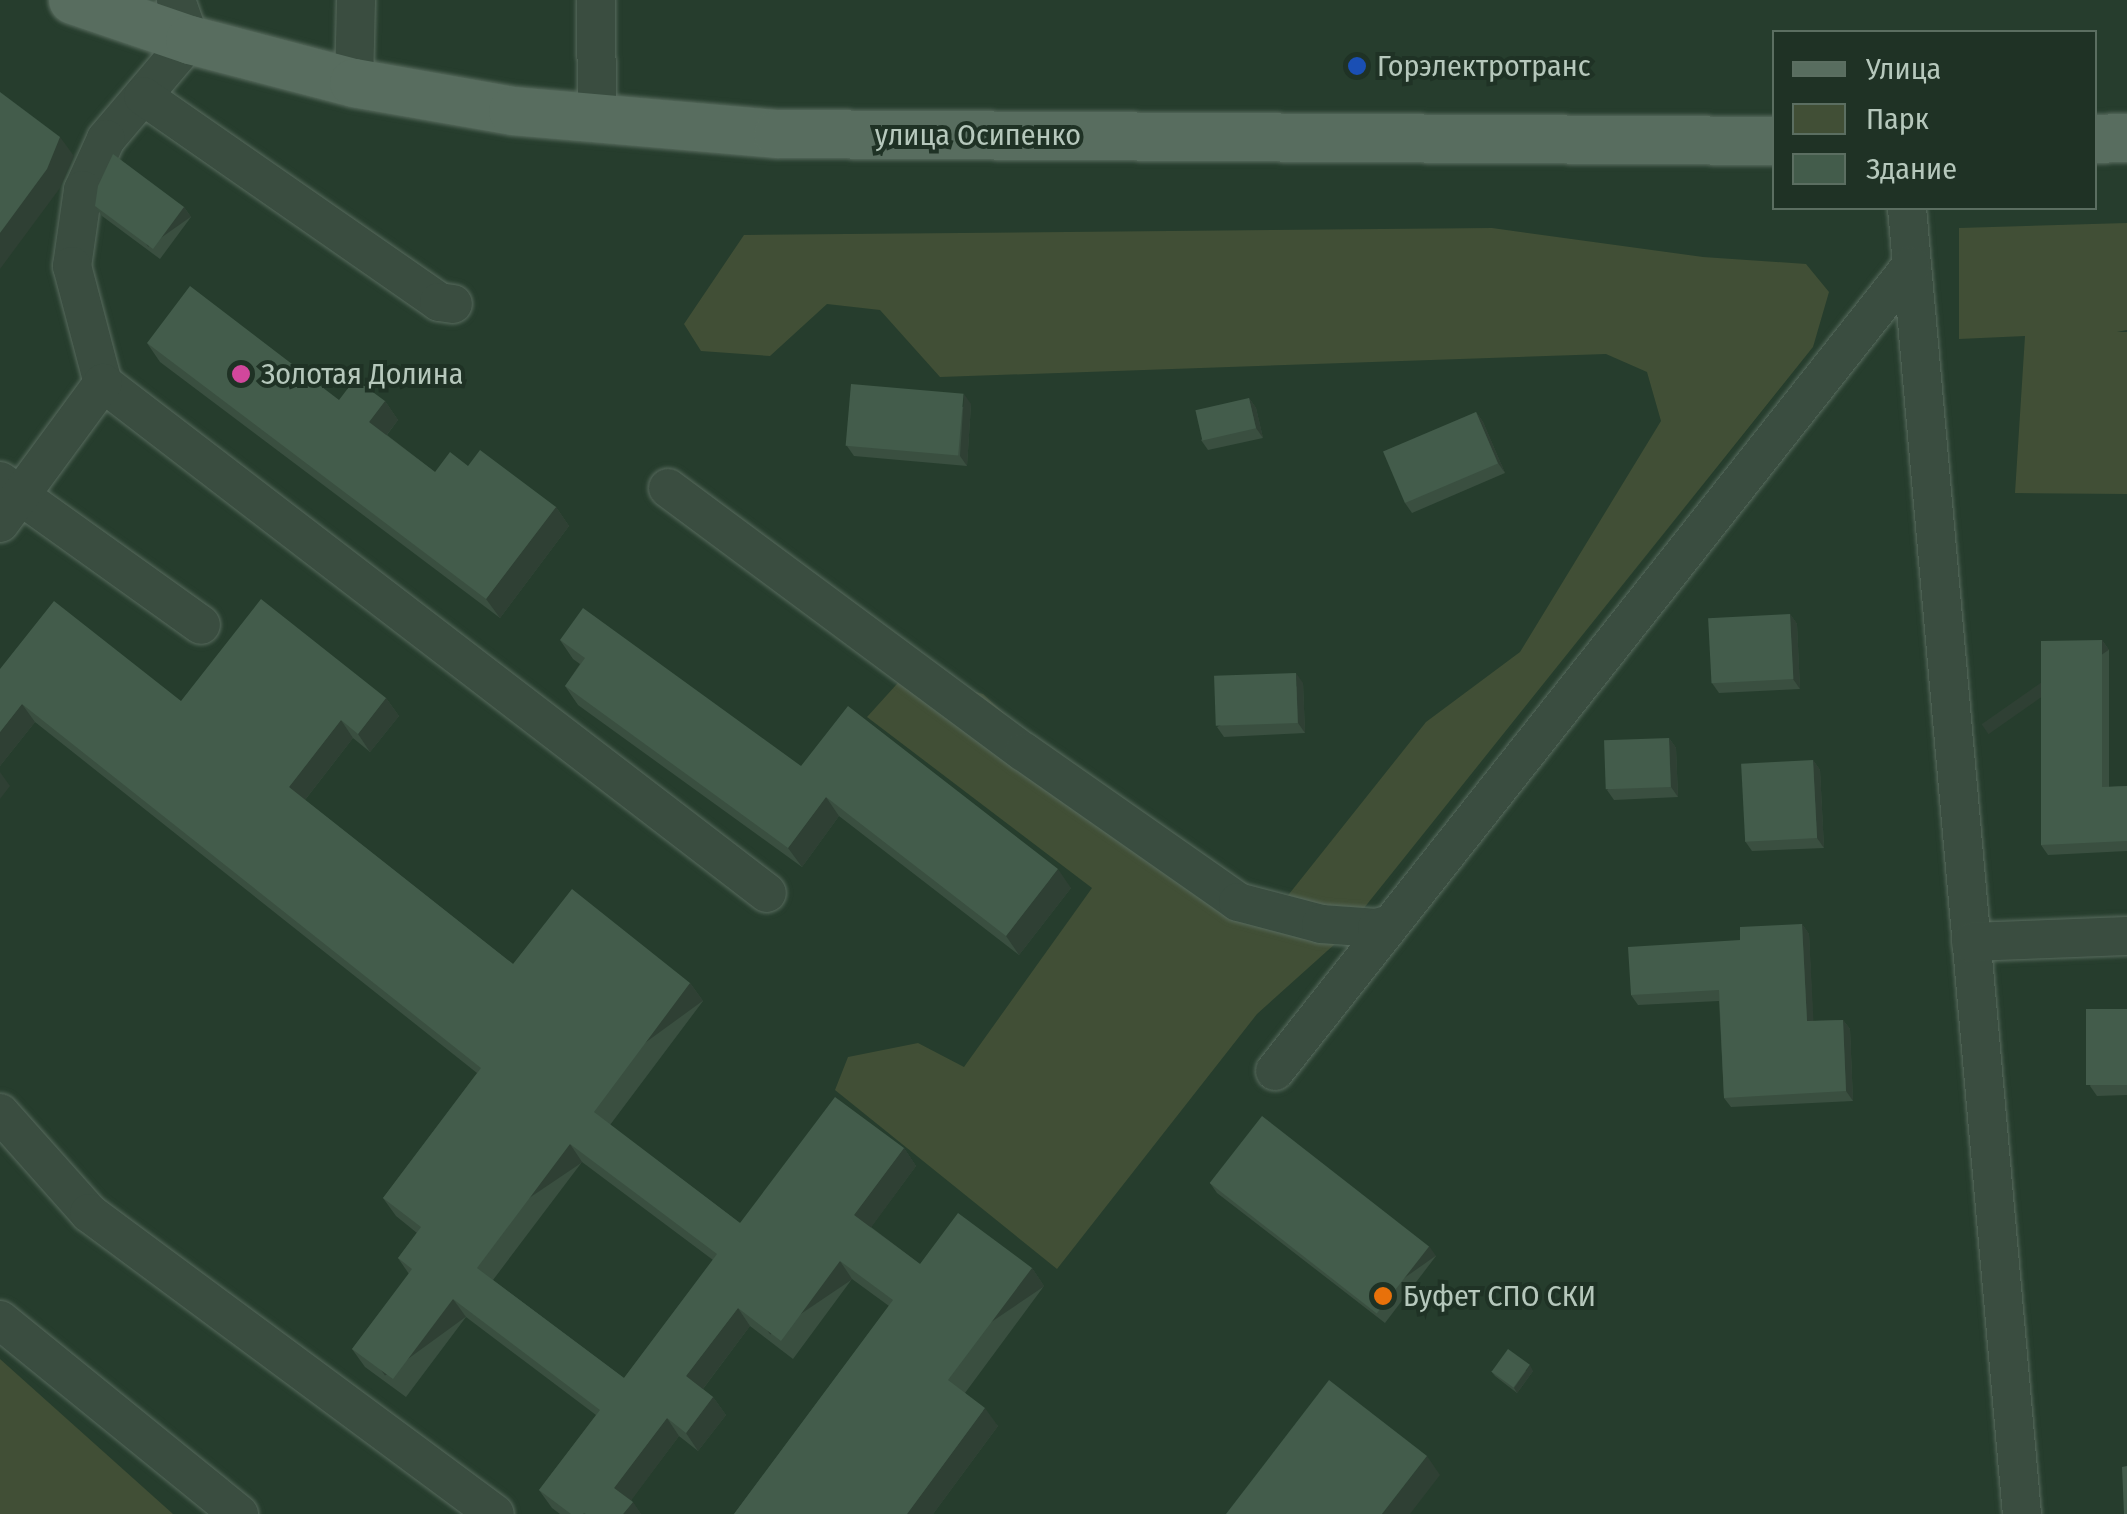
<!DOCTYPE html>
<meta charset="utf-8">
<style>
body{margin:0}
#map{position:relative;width:2127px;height:1514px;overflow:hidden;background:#263d2d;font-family:"Fira Sans Condensed",sans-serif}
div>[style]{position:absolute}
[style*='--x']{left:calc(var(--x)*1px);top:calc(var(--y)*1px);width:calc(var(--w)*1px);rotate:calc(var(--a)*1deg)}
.green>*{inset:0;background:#414f36}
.roads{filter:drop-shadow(0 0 2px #586b5e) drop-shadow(0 0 2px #586b5e)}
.minor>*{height:38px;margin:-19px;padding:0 19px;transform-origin:19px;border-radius:19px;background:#3a4d40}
.major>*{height:48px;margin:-24px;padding:0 24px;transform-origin:24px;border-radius:24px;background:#586d5f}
.wall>*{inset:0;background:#3a4f40}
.shaded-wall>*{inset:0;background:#2f4034;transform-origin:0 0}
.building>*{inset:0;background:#435c4b;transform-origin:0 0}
.dots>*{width:28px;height:28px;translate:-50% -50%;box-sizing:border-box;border:5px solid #1f3225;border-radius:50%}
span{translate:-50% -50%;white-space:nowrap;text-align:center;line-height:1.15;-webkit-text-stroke:8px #1f3225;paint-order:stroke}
.poi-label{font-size:30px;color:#b6c8bc}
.left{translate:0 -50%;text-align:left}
.street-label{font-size:30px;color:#b6c8bc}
.legend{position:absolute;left:1772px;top:30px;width:325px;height:180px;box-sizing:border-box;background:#1f3225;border:2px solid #5b6e61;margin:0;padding:12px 18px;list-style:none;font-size:30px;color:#b6c8bc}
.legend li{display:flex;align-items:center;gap:20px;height:50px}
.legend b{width:50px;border:2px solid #5b6e61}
</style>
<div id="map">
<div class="green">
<div style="clip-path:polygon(2127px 223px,2127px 330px,2117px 332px,2127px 332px,2127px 494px,2015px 493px,2025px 336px,1959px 339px,1959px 228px)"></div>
<div style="clip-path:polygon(1492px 228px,1703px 257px,1806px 264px,1829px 292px,1813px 347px,1336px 943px,1257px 1014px,1057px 1269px,835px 1090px,848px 1057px,918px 1043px,964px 1067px,1092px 888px,867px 717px,906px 674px,983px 694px,1223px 915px,1270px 918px,1426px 722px,1520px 652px,1661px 421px,1647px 372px,1606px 354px,940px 377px,880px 310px,827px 304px,770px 356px,701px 351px,684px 324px,744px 235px)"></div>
<div style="clip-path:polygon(0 1359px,173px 1514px,0 1514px)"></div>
</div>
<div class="roads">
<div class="minor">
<div style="--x:176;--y:0;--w:42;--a:70.7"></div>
<div style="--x:190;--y:40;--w:130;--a:130.3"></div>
<div style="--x:106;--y:139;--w:56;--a:114.3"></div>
<div style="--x:83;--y:190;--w:77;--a:98.2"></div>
<div style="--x:72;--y:266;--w:121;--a:75.2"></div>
<div style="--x:103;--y:383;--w:837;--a:37.53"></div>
<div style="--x:596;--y:0;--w:118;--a:89.5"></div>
<div style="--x:354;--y:83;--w:83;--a:-88.6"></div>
<div style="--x:143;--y:96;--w:361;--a:34.8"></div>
<div style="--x:439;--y:302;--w:14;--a:8"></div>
<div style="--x:1907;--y:208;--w:1311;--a:84.97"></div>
<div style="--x:0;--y:481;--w:247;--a:35.6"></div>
<div style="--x:668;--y:488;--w:443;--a:36.6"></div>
<div style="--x:1024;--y:752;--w:261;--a:35"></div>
<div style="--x:1238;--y:902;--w:86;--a:14.8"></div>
<div style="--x:1321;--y:924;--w:56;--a:4.1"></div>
<div style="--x:1377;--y:928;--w:14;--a:-17"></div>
<div style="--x:0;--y:523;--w:174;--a:-53.7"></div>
<div style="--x:1971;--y:942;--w:156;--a:-2.2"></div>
<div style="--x:1275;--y:1071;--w:1026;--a:-51.69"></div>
<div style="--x:0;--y:1113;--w:134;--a:48.3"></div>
<div style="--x:89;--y:1213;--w:505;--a:36.55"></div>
<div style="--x:0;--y:1320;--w:308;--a:39.1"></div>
</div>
<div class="major">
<div style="--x:73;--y:0;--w:124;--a:18.9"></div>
<div style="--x:190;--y:40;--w:170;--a:14.7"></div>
<div style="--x:354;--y:83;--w:161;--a:10"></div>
<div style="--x:513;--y:111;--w:266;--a:5"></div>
<div style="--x:778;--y:134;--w:996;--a:0.4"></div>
<div style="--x:2094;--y:139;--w:33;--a:-2"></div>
</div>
</div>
<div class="wall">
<div style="clip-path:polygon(95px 206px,184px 207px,191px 217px,160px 259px,102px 216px)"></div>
<div style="clip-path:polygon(147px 343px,339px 400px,385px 401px,398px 420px,387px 435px,435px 472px,468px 466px,556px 507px,569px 526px,500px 618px,160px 362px)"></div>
<div style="clip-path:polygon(1249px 398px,1256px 408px,1263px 438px,1208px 450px,1201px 440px)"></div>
<div style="clip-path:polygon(971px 404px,967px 466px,854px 456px,847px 446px)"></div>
<div style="clip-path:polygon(1476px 412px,1483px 422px,1505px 473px,1412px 513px,1405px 503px)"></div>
<div style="clip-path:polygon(1790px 614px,1797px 624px,1800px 689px,1719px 693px,1712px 683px)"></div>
<div style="clip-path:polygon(560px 640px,801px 766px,1071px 888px,1019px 955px,839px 816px,802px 867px,578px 705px,565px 686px,580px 664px,573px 659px)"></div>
<div style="clip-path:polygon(2102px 640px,2109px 650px,2109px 787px,2127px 786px,2127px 851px,2048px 855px,2041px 845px)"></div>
<div style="clip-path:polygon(evenodd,0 669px,181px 701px,386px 698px,399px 716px,370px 752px,353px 738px,305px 800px,513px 964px,690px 983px,703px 1001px,610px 1125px,740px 1223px,904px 1148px,916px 1166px,871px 1227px,920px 1264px,1032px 1268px,1044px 1286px,965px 1393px,998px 1426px,933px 1514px,734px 1514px,889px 1306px,852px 1279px,793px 1359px,750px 1326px,703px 1389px,713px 1397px,726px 1415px,698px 1451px,679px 1436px,631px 1500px,641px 1514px,560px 1514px,552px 1508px,539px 1490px,596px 1415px,466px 1317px,406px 1397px,365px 1367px,352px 1349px,409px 1274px,398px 1258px,417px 1233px,396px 1216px,383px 1198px,477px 1073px,35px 722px,0 766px,0 669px,582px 1162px,713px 1260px,624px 1378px,493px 1280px,582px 1162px)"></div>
<div style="clip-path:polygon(1303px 683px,1305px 733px,1224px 737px,1217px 727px)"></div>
<div style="clip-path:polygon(1669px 738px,1676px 748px,1678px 797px,1614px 800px,1607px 790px)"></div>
<div style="clip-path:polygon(1813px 760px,1820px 770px,1824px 848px,1752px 851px,1745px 841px)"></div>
<div style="clip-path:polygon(1802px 924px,1809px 934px,1813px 1021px,1843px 1020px,1850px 1029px,1853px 1101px,1731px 1107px,1724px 1098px,1719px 1001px,1638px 1005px,1631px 995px,1740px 940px)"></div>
<div style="clip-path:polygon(2127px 1009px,2127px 1095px,2097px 1096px,2090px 1086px)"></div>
<div style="clip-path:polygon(1210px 1183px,1436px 1256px,1385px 1323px,1217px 1193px)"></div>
<div style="clip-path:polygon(1491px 1371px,1533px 1371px,1517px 1393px,1495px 1376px)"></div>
</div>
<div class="shaded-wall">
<div style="clip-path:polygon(60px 137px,74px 156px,60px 188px,0 269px,0 233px)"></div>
<div style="left:184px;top:207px;width:12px;height:52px;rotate:55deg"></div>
<div style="clip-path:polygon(964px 394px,971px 404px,967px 466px,960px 456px)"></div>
<div style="clip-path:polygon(1249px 398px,1256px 408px,1263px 438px,1256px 428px)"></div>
<div style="clip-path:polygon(385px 401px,398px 420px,382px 441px,369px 422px)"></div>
<div style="clip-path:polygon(1476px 412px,1483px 422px,1505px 473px,1498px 463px)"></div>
<div style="clip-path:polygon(556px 507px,569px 526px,500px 618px,486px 599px)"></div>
<div style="clip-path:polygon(1790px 614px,1797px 624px,1800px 689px,1793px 679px)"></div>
<div style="left:2102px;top:640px;width:12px;height:147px;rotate:55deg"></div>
<div style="clip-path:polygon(1296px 673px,1303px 683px,1305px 733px,1298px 723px)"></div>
<div style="clip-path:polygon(386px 698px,399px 716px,370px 752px,358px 734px)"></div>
<div style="clip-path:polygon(22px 704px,35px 722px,0 766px,0 732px)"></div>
<div style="clip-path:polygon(341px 720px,353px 738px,301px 805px,289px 787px)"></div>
<div style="clip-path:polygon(1669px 738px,1676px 748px,1678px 797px,1671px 787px)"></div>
<div style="clip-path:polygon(1813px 760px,1820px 770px,1824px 848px,1817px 838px)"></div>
<div style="clip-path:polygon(0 772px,10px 786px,0 799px)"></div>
<div style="clip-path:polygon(826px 797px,839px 816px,802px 867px,788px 848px)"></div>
<div style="clip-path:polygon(1058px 869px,1071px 888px,1019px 955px,1006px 936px)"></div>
<div style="clip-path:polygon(1802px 924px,1809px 934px,1814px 1031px,1807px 1021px)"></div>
<div style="left:690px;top:983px;width:22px;height:161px;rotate:54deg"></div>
<div style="clip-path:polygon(1843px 1020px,1850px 1029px,1853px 1101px,1846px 1091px)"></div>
<div style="left:570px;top:1144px;width:22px;height:155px;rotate:56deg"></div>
<div style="clip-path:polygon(904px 1148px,916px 1166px,867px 1233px,854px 1215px)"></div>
<div style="left:1429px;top:1246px;width:12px;height:84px;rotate:55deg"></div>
<div style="left:840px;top:1261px;width:22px;height:99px;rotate:56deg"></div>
<div style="left:1032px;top:1268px;width:22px;height:140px;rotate:56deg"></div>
<div style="left:453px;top:1299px;width:22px;height:100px;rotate:54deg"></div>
<div style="clip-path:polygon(738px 1308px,750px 1326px,699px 1394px,686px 1376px)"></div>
<div style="clip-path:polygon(1530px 1365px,1533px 1371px,1517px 1393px,1514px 1388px)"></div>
<div style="clip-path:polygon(713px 1397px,726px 1415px,698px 1451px,686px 1433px)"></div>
<div style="clip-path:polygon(985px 1408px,998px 1426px,933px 1514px,907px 1514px)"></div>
<div style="clip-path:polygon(667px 1418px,679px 1436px,627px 1506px,614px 1488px)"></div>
<div style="clip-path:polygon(1427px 1456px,1440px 1475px,1410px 1514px,1382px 1514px)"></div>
<div style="clip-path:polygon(633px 1502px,641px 1514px,623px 1514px)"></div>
</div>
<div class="building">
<div style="clip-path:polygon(0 92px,60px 137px,47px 169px,0 233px)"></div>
<div style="clip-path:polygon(113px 154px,184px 207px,153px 249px,95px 206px,98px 186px)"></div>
<div style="clip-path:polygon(190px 286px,339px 400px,355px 379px,385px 401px,369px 422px,435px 472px,450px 452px,468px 466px,480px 450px,556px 507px,486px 599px,147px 343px)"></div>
<div style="left:851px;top:384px;width:113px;height:62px;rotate:5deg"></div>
<div style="left:1249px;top:398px;width:31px;height:55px;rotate:77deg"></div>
<div style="left:1476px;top:412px;width:56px;height:101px;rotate:67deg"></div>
<div style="clip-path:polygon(evenodd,261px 599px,386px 698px,358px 734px,341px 720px,289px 787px,513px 964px,572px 889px,690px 983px,594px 1112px,740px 1223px,835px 1097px,904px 1148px,854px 1215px,920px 1264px,958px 1213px,1032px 1268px,948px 1380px,985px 1408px,907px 1514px,734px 1514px,893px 1300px,840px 1261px,781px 1341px,738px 1308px,686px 1376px,713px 1397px,686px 1433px,667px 1418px,614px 1488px,633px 1502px,623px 1514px,586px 1514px,584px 1513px,583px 1514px,571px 1514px,539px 1490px,600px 1410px,453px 1299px,393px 1379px,352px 1349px,412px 1269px,398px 1258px,421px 1227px,383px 1198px,481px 1068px,22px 704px,0 732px,0 669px,54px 601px,181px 701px,261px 599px,570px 1144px,717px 1254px,624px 1378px,477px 1268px,570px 1144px)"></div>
<div style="clip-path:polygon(583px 608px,801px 766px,848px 706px,1058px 869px,1006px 936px,826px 797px,788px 848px,565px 686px,585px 658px,560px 640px)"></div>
<div style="left:1790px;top:614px;width:65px;height:82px;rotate:87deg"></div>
<div style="clip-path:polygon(2102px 640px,2102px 787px,2127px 786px,2127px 841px,2041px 845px,2041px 641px)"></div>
<div style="left:1296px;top:673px;width:50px;height:82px;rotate:88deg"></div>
<div style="left:1669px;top:738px;width:49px;height:65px;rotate:88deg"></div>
<div style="left:1813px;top:760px;width:78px;height:72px;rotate:87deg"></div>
<div style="clip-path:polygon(1802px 924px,1807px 1021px,1843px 1020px,1846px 1091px,1724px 1098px,1719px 990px,1631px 995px,1628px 947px,1740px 940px,1740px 927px)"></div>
<div style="left:2127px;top:1009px;width:76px;height:41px;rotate:90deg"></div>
<div style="left:1262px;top:1116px;width:212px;height:85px;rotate:38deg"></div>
<div style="left:1508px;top:1349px;width:27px;height:28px;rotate:36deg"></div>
<div style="clip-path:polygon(1329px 1380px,1427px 1456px,1382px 1514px,1226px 1514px)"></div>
<div style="clip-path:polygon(2127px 1466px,2127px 1514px,2124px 1514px,2122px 1467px)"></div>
</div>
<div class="dots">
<div style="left:1357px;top:66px;background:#1a4fb4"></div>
<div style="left:241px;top:374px;background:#d1479c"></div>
<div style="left:1383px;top:1296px;background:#e8710a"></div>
</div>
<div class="poi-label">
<span class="left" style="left:1377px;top:66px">Горэлектротранс</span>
<span class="left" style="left:261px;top:374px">Золотая Долина</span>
<span class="left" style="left:1403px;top:1296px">Буфет СПО СКИ</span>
</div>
<div class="street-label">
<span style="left:978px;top:135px">улица Осипенко</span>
</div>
<ul class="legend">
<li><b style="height:12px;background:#586d5f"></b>Улица</li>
<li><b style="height:28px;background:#414f36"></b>Парк</li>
<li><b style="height:28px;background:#435c4b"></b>Здание</li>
</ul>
</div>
